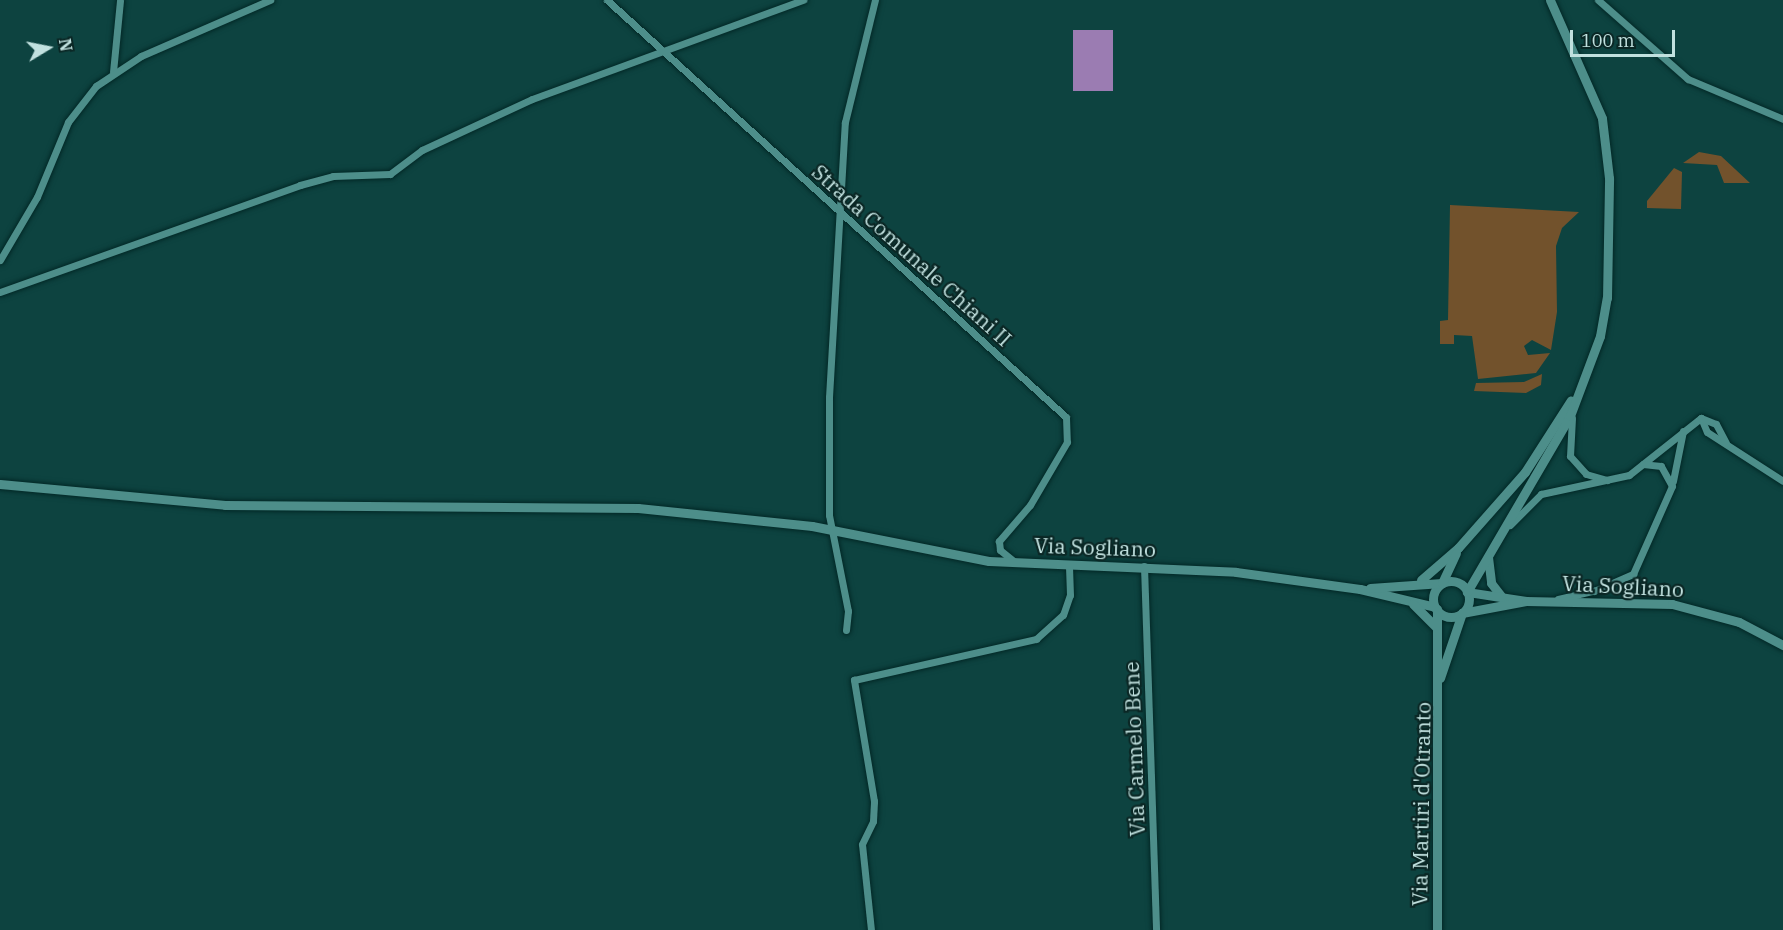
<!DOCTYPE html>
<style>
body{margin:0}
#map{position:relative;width:1783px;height:930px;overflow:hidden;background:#0d4340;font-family:"IBM Plex Serif",serif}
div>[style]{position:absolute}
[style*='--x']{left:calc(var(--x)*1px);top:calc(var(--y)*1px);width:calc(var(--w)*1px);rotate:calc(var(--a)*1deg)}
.green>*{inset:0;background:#72522c}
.water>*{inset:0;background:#9b7cb2;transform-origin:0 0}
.roads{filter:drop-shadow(0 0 2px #032826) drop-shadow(0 0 2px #032826)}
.street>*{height:7px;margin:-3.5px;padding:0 3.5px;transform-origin:3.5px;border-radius:3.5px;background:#4d8e8a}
.secondary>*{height:9px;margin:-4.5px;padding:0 4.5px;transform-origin:4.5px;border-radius:4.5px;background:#4d8e8a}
.secondary>.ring{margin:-4.5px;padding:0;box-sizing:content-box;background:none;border:9px solid #4d8e8a;border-radius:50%}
span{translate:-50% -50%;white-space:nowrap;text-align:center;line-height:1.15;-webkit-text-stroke:4.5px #0a2725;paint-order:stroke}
.street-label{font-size:21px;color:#c1e1df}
.north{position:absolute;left:18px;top:18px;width:60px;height:60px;-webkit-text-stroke:4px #0a2725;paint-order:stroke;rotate:80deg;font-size:16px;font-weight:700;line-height:24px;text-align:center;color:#c1e1df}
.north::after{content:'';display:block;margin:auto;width:21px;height:27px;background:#c1e1df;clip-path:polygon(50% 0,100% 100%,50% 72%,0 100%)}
.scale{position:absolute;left:1570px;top:30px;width:105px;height:27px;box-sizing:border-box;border:3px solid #c1e1df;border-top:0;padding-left:8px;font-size:18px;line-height:21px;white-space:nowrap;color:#c1e1df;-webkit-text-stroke:4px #0a2725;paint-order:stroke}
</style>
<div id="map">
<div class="green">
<div style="clip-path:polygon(1699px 152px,1721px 156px,1750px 183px,1724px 183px,1717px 165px,1683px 163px)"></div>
<div style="clip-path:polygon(1674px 168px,1682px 172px,1681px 209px,1647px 208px,1647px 201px)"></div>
<div style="clip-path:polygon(1450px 205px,1579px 212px,1562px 228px,1556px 246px,1557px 312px,1551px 350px,1532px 340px,1524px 346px,1528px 355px,1550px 353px,1536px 373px,1478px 379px,1472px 336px,1454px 335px,1454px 344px,1440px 344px,1440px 321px,1448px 320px)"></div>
<div style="clip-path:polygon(1542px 374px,1541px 385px,1526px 393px,1474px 391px,1476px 383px,1524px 382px)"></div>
</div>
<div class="water">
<div style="left:1073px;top:30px;width:40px;height:61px"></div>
</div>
<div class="roads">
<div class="street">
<div style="--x:607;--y:0;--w:620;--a:42.26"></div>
<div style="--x:1066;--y:417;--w:25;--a:88"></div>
<div style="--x:1067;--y:442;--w:73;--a:120.4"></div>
<div style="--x:1030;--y:505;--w:48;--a:130.7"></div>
<div style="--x:999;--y:541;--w:9;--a:84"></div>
<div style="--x:1000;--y:550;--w:19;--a:39"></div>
<div style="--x:1598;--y:0;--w:120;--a:41.3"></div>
<div style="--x:1688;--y:79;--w:103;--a:22.8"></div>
<div style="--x:113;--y:72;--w:72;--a:-84.4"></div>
<div style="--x:0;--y:260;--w:73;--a:-59.6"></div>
<div style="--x:37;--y:197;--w:81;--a:-67.5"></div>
<div style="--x:68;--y:122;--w:46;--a:-52.1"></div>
<div style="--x:96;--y:86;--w:54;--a:-33.7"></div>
<div style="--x:141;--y:56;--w:141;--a:-23.5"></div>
<div style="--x:0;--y:292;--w:319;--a:-19.6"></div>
<div style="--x:300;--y:185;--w:34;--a:-15"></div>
<div style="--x:333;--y:176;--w:57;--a:-2"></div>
<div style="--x:390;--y:174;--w:40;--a:-37"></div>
<div style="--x:422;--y:150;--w:121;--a:-24.9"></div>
<div style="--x:532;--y:99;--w:289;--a:-20.1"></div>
<div style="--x:1572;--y:418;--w:38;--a:93"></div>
<div style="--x:1570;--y:456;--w:24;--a:48"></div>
<div style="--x:1586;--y:474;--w:22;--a:16"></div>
<div style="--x:1701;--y:418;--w:15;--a:67"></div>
<div style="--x:1707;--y:432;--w:90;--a:32.8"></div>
<div style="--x:1673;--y:481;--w:51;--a:-78.7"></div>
<div style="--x:1510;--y:525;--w:44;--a:-45"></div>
<div style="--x:1541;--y:494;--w:90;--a:-12.2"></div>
<div style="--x:1629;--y:475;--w:92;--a:-38.4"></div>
<div style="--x:1701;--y:418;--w:16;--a:22"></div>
<div style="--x:1716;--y:424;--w:21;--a:62"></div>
<div style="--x:1144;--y:566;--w:364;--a:88.1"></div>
<div style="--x:1558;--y:599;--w:37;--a:-13"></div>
<div style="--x:1594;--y:591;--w:43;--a:-23.6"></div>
<div style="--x:1633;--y:574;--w:96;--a:-66.1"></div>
<div style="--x:1672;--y:486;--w:23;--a:-119"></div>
<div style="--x:1661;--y:466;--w:18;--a:-174"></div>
<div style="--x:846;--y:630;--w:19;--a:-84"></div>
<div style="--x:848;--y:611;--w:98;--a:-101.2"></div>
<div style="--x:829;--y:515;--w:118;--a:-90"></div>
<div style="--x:829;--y:397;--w:275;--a:-86.7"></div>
<div style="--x:845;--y:122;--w:126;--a:-76.2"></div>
<div style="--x:871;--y:930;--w:86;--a:-96"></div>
<div style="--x:862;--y:844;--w:25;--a:-64"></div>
<div style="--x:873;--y:821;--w:20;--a:-87"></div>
<div style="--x:874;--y:801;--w:123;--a:-99.4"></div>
<div style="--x:854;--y:680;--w:187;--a:-12.7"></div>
<div style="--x:1036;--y:639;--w:36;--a:-42"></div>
<div style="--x:1063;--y:615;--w:21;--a:-71"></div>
<div style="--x:1070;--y:595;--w:31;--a:-92"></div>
</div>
<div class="secondary">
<div style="--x:0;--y:484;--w:226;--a:5.3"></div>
<div style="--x:225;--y:505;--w:413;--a:0.4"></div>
<div style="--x:638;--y:508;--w:175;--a:5.9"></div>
<div style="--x:812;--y:526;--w:180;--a:11.2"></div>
<div style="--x:989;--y:561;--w:247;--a:2.5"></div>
<div style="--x:1236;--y:572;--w:125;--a:7.8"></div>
<div style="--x:1360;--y:589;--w:77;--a:13.5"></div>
<div style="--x:1488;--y:557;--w:26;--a:83"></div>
<div style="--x:1491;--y:583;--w:18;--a:52"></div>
<div style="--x:1421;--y:580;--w:49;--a:-40.9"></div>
<div style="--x:1458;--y:548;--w:101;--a:-48.6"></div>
<div style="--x:1525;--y:472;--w:85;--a:-57.4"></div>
<div class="ring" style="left:1433px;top:581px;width:27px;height:27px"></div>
<div style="--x:1370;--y:588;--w:72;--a:-4"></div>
<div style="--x:1442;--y:583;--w:33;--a:-65"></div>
<div style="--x:1526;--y:601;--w:60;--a:-171.3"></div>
<div style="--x:1467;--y:592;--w:204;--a:-59.7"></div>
<div style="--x:1570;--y:416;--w:85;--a:-69.4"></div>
<div style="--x:1600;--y:336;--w:39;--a:-80"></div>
<div style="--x:1607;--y:298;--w:120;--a:-89"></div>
<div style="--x:1609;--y:178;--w:60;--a:-96.7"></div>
<div style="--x:1602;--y:118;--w:129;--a:-113.8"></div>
<div style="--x:1413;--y:604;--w:34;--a:45"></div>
<div style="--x:1440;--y:678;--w:69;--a:-71.3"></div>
<div style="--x:1462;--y:613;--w:65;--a:-10.6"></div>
<div style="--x:1526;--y:601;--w:146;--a:1.2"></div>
<div style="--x:1672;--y:604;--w:69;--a:15"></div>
<div style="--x:1739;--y:622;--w:50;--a:27.6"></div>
<div style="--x:1437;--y:930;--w:321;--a:-90"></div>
</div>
</div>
<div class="street-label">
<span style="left:912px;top:255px;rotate:42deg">Strada Comunale Chiani II</span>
<span style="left:1095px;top:547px;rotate:2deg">Via Sogliano</span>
<span style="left:1623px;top:586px;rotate:3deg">Via Sogliano</span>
<span style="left:1134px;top:749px;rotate:-92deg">Via Carmelo Bene</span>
<span style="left:1421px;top:804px;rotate:-89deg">Via Martiri d'Otranto</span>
</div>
<div class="north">N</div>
<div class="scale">100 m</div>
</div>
